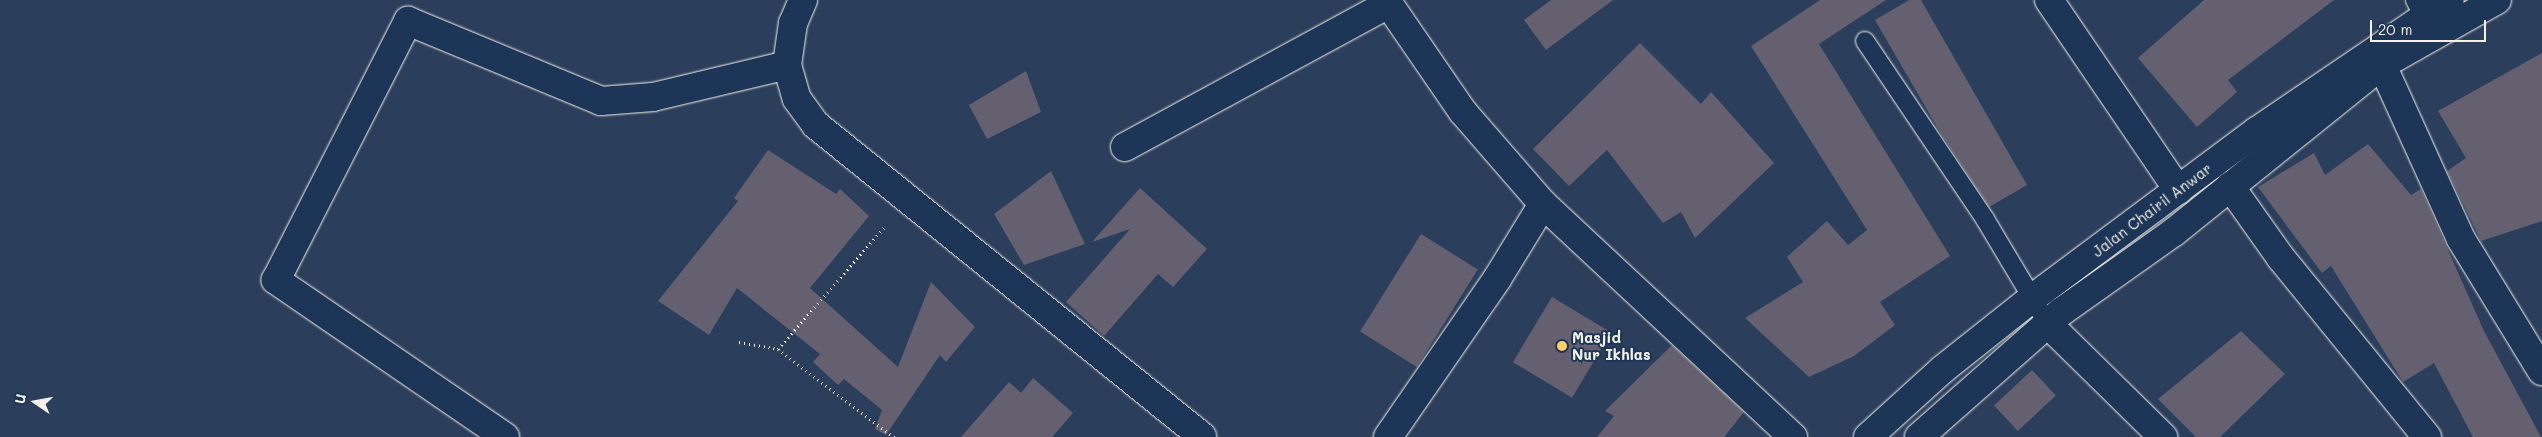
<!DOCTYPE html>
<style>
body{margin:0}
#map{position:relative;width:2542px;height:437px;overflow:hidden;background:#2b3e5c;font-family:Mali,sans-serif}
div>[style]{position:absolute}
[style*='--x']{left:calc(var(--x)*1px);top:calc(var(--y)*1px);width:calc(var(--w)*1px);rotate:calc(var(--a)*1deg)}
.building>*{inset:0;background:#646070;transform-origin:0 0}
.path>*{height:3px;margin-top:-1.5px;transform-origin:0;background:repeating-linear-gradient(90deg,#f4f1e8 0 1px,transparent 0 5px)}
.roads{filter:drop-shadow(0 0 1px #f4f1e8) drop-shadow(0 0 1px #f4f1e8)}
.lane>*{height:18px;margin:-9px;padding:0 9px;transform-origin:9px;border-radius:9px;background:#1d3557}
.street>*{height:28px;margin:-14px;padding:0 14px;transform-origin:14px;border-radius:14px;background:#1d3557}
.secondary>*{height:28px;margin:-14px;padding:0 14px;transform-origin:14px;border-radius:14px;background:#1d3557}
.dots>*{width:14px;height:14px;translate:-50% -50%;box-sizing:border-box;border:2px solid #1d3557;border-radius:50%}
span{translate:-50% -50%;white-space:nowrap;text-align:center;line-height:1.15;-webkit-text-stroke:4px #1d3557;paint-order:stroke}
.street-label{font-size:15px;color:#f4f1e8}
.poi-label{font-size:15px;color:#f4f1e8;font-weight:700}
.left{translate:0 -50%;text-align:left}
.north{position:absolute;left:10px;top:377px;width:50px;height:50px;-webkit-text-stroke:4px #1d3557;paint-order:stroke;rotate:282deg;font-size:14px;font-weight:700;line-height:20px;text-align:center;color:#f4f1e8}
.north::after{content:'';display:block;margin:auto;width:18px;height:22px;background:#f4f1e8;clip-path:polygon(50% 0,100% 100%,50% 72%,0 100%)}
.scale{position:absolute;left:2370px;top:20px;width:116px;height:22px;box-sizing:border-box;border:2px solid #f4f1e8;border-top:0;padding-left:6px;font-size:15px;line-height:18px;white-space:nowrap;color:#f4f1e8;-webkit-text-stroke:4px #1d3557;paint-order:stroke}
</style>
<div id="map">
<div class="building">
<div style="clip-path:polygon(1551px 0,1613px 0,1546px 50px,1524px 20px)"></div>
<div style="clip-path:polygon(1820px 0,1886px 0,1819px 44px,1950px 256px,1880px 302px,1895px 325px,1854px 356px,1809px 377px,1745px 318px,1803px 282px,1787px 257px,1827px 221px,1848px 245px,1867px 230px,1751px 46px)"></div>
<div style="clip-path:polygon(1909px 0,1921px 0,2027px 185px,1989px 207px,1941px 134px,1875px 20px)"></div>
<div style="clip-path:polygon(2204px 0,2334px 0,2228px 80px,2237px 92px,2197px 127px,2138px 58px)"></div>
<div style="clip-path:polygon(1640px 43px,1701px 104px,1711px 92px,1774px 163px,1695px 238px,1681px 212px,1663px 223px,1607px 150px,1569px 186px,1533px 149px)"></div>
<div style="clip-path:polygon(2542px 53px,2542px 221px,2481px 241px,2447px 171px,2466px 158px,2438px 111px)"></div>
<div style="clip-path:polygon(1026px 71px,1041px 112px,987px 139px,969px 105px)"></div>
<div style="clip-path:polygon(2368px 144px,2411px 195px,2421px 189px,2484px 331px,2541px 437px,2473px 437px,2434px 363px,2403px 382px,2331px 266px,2322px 273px,2258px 187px,2314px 153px,2325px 175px)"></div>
<div style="clip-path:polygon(768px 150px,836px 194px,840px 189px,869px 216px,810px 288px,898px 367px,931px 282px,975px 327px,946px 362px,940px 355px,886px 435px,875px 429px,882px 410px,844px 379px,838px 385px,813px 362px,820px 354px,737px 288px,709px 335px,658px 301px,738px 201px,734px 198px)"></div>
<div style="clip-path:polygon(1051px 171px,1085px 244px,1024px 265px,994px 214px)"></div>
<div style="clip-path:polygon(1140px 188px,1207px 249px,1173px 287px,1158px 274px,1104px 336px,1066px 302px,1130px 229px,1092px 242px)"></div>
<div style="left:1421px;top:234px;width:67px;height:115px;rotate:32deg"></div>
<div style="left:1552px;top:297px;width:69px;height:76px;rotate:31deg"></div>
<div style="clip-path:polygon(2241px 331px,2285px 374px,2220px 437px,2196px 437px,2158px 399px)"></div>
<div style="clip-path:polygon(1672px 345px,1744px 412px,1724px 437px,1597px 437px,1614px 416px,1605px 411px)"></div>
<div style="left:2032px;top:370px;width:35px;height:52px;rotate:47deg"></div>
<div style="clip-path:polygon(1033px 378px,1073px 413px,1052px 437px,961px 437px,1009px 382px,1021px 393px)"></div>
</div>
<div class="path">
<div style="--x:739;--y:342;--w:40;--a:10"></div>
<div style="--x:778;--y:349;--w:146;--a:37.2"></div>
<div style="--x:778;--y:349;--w:164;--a:-48.9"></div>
</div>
<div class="roads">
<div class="lane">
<div style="--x:2415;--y:0;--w:17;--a:62"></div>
<div style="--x:1865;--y:41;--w:215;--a:56"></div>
<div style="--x:1985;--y:219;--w:121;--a:59.2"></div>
</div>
<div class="street">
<div style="--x:803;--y:0;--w:25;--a:113"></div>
<div style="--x:793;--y:23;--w:42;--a:98.1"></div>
<div style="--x:787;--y:65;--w:35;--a:74"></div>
<div style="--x:797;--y:99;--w:32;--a:54"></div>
<div style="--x:816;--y:125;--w:496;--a:38.9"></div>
<div style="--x:1386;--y:0;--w:136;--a:55.5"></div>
<div style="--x:1463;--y:112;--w:122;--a:49"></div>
<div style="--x:2049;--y:0;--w:230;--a:55.8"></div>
<div style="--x:2382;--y:65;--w:191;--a:65.6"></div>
<div style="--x:2461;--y:239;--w:155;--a:58.5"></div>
<div style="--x:1125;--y:147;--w:299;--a:-28.5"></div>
<div style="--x:2230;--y:186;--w:88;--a:54.7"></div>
<div style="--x:2281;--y:258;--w:231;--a:50.8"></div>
<div style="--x:2047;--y:323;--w:163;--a:44.5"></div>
<div style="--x:505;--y:437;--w:278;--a:-145.6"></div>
<div style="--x:276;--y:280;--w:291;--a:-63"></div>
<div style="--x:408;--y:21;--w:209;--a:22.5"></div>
<div style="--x:601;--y:101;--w:52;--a:-4.4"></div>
<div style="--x:653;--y:97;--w:138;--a:-13.4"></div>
<div style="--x:1388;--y:437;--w:192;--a:-55.4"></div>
<div style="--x:1497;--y:279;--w:88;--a:-58.5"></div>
<div style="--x:1543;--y:204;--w:342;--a:43"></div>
</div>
<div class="secondary">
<div style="--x:1868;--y:437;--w:101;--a:-42.2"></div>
<div style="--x:1943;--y:369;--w:111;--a:-38.4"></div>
<div style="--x:2030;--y:300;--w:283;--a:-36.7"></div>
<div style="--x:2257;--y:131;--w:233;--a:-34.2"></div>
<div style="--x:1919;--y:437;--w:189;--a:-41.4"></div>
<div style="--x:2061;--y:312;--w:138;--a:-35.3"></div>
<div style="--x:2174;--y:232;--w:267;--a:-38.8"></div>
<div style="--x:2382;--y:65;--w:132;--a:-29.5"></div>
</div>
</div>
<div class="dots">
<div style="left:1562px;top:346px;background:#ffd166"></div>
</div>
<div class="street-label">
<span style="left:2152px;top:210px;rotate:-37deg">Jalan Chairil Anwar</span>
</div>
<div class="poi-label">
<span class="left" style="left:1572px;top:346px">Masjid<br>Nur Ikhlas</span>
</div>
<div class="north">U</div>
<div class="scale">20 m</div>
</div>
